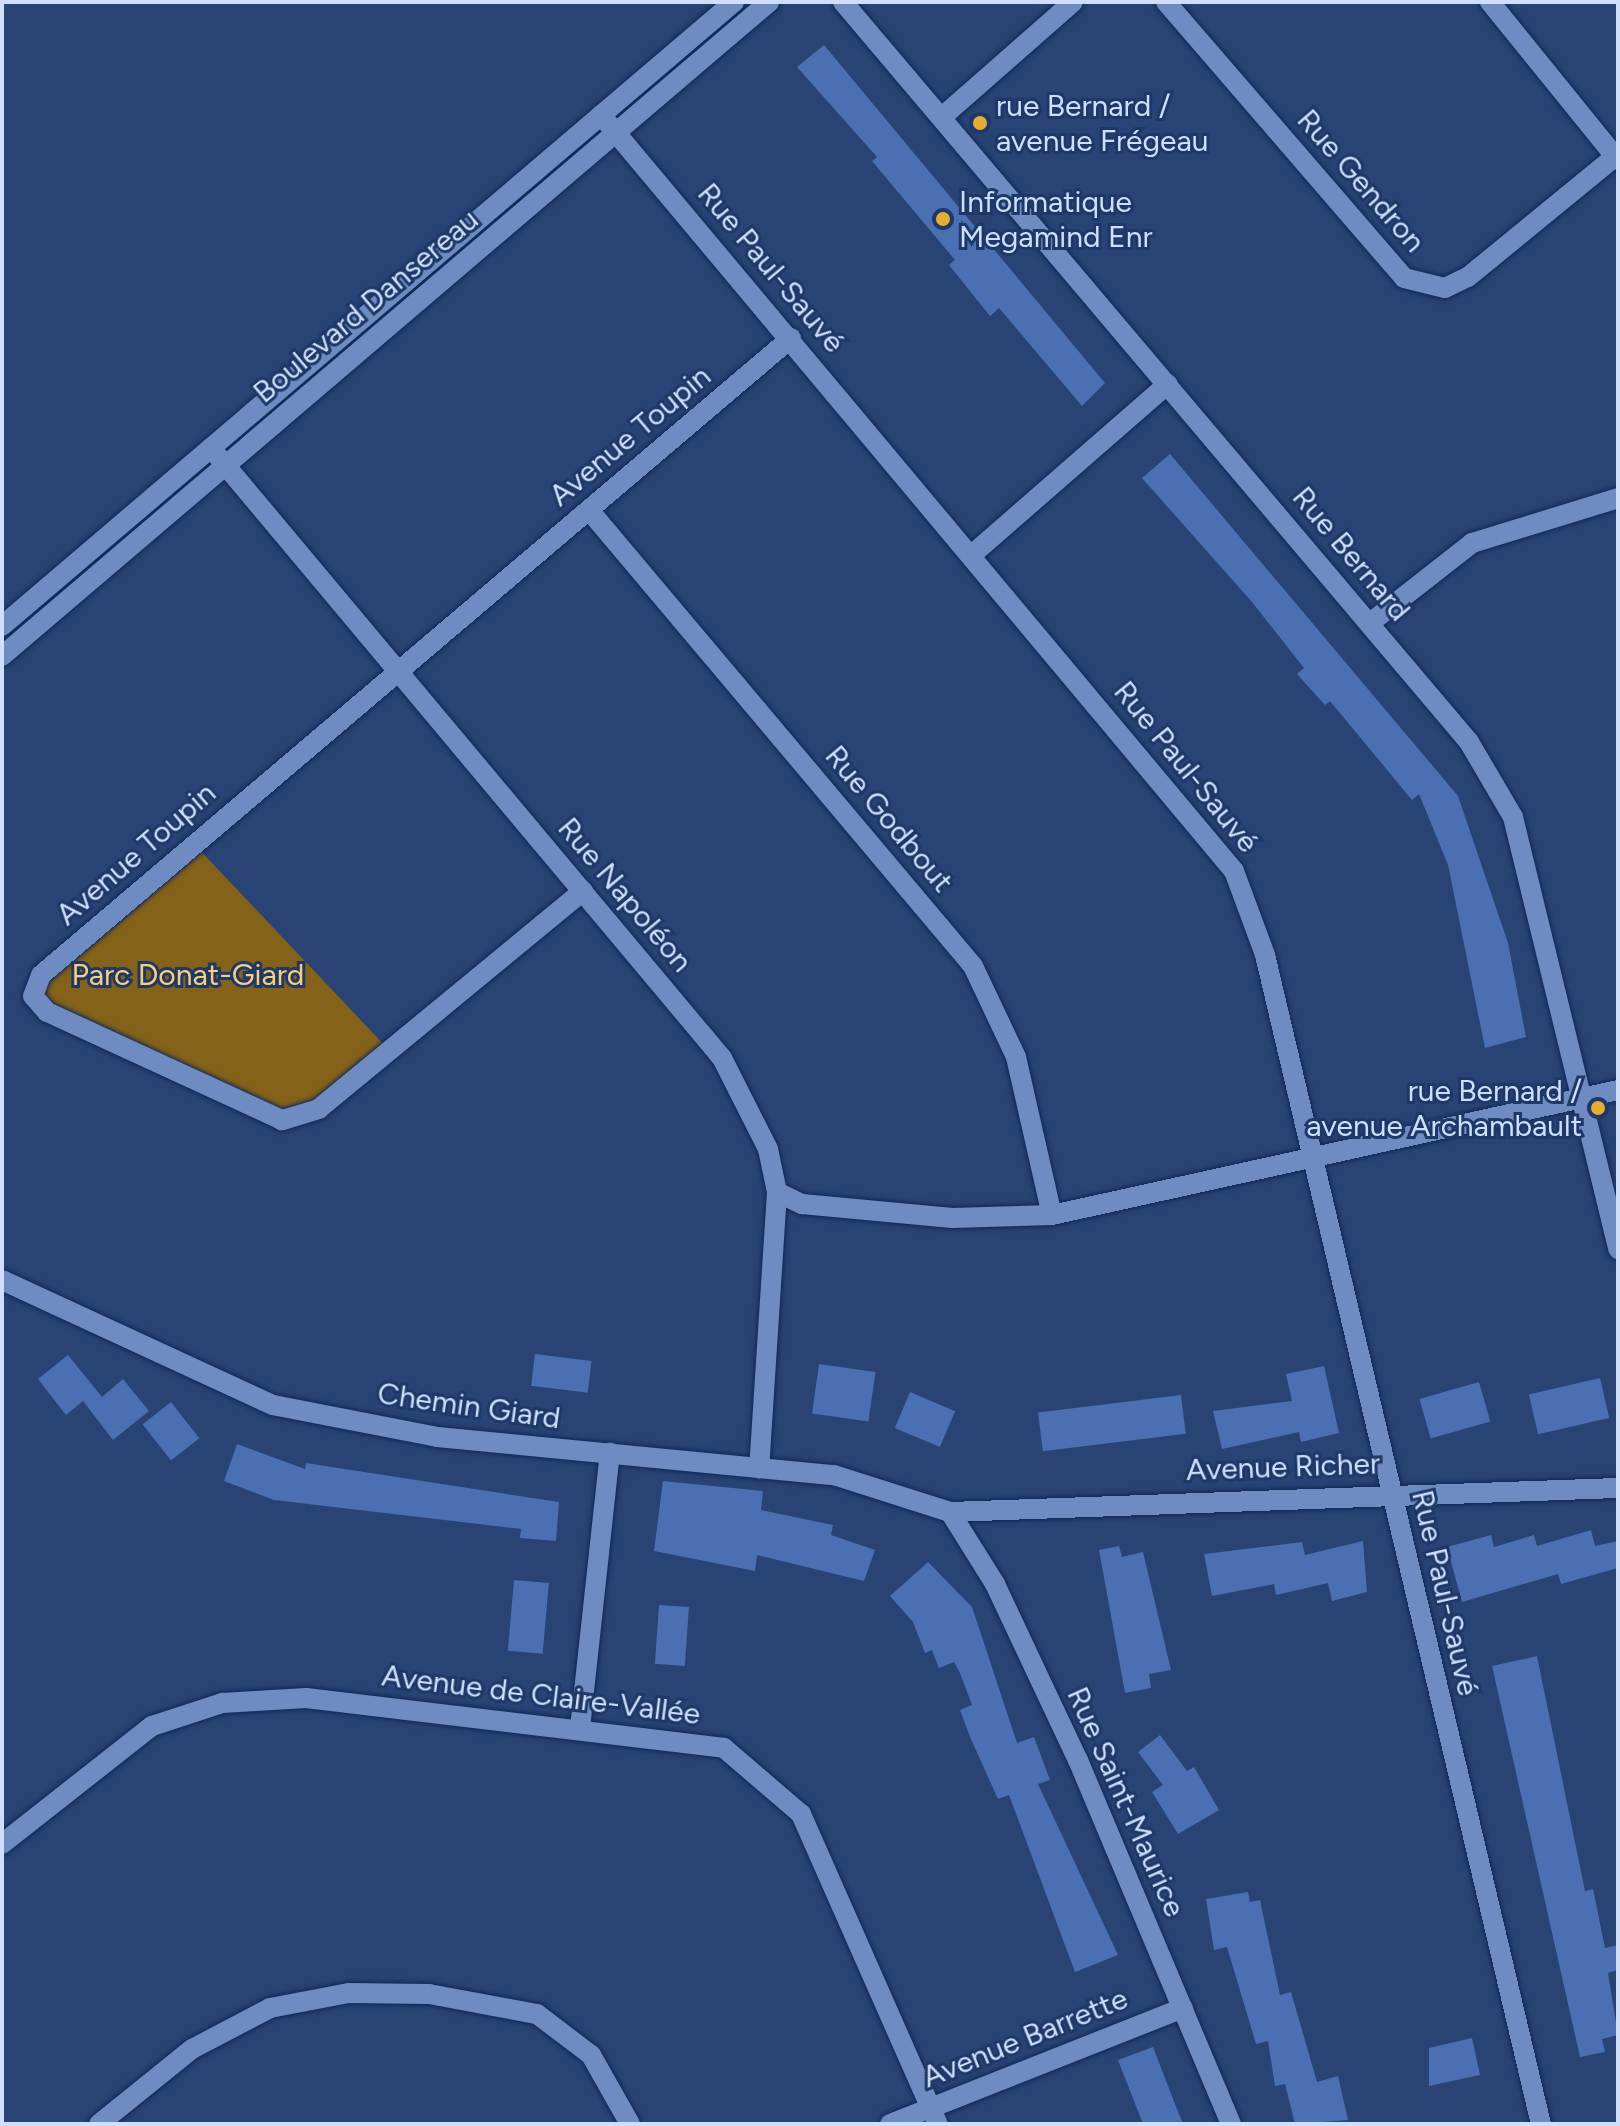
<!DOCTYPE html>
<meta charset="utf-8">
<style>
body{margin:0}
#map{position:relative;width:1620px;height:2126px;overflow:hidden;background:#284374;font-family:Figtree,sans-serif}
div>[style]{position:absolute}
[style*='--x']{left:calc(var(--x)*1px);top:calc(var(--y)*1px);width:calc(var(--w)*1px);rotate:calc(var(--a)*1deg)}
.green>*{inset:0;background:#84621a}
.building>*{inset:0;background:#4a6fb2;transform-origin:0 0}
.roads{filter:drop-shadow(0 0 2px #102856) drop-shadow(0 0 2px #102856)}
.minor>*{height:20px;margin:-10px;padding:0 10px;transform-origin:10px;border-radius:10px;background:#6e8cc2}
.dots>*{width:22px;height:22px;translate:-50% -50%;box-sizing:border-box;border:4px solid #1e3868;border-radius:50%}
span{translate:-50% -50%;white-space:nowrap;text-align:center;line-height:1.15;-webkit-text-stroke:6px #1e3868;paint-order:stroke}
.poi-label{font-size:30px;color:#cedffc}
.left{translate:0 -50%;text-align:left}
.right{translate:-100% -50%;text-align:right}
.street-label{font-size:30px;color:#cedffc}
.park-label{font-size:30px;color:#facd78}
.frame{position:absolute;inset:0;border:4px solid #cedffc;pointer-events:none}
</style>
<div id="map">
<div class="green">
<div style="clip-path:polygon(194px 844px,390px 1051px,319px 1109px,282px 1120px,47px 1012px,41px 975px)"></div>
</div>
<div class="building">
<div style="clip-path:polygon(824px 45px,1105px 383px,1082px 406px,999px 308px,990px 316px,949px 265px,955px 260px,872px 161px,877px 157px,797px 67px)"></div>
<div style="clip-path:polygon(1170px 454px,1458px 796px,1508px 943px,1526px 1037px,1485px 1048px,1448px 865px,1419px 794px,1412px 800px,1330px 701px,1325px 705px,1297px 674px,1304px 668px,1252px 602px,1142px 478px)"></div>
<div style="left:535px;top:1354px;width:57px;height:32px;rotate:7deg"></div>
<div style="clip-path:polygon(68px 1355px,102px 1397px,123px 1379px,149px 1411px,113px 1440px,83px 1401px,66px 1415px,38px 1379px)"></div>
<div style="left:819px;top:1364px;width:57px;height:50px;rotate:8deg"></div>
<div style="clip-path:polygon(1324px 1366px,1339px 1433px,1301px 1442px,1299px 1432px,1222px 1449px,1213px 1411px,1292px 1401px,1286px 1374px)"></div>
<div style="left:1600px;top:1378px;width:41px;height:73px;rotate:77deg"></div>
<div style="left:1479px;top:1382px;width:41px;height:62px;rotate:74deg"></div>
<div style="left:910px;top:1392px;width:49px;height:39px;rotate:23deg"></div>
<div style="left:1181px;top:1395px;width:39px;height:144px;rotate:83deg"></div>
<div style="left:171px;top:1402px;width:46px;height:36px;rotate:52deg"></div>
<div style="clip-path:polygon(237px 1444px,305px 1469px,306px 1463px,559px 1502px,556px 1541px,520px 1538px,521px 1529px,274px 1500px,224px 1481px)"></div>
<div style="clip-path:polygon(663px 1481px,763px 1491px,761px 1510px,833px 1525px,831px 1535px,875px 1550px,864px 1581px,757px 1555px,755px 1571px,654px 1551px)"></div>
<div style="clip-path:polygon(1591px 1530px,1595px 1546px,1618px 1541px,1618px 1568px,1561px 1584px,1558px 1574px,1462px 1602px,1447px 1547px,1491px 1535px,1494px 1547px,1534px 1535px,1537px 1546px)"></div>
<div style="clip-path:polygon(1363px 1541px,1367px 1592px,1332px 1601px,1328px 1583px,1276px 1595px,1274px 1584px,1212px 1596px,1204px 1554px,1302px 1542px,1305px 1555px)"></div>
<div style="clip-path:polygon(1119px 1546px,1122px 1557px,1143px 1552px,1171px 1670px,1149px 1674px,1151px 1688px,1125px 1693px,1099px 1550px)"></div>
<div style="clip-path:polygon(928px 1562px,972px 1607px,1017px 1743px,1034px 1737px,1050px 1780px,1038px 1784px,1118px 1955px,1075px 1972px,1009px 1795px,998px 1799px,970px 1737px,960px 1710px,972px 1705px,960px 1673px,954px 1662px,939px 1668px,932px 1650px,925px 1653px,913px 1622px,890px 1596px)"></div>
<div style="left:514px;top:1580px;width:35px;height:71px;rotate:5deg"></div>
<div style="left:659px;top:1605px;width:30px;height:59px;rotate:4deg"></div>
<div style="clip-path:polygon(1537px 1656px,1585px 1891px,1593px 1889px,1605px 1948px,1618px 1945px,1618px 1970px,1608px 1973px,1618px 2035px,1602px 2039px,1605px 2052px,1580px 2057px,1492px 1666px)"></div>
<div style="clip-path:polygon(1160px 1735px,1187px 1771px,1194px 1767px,1219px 1810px,1178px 1834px,1152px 1792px,1163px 1785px,1138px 1752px)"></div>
<div style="clip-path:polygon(1248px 1892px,1250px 1902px,1260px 1900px,1280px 1995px,1291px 1992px,1317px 2082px,1338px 2076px,1348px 2120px,1295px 2124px,1285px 2084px,1275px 2086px,1268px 2041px,1256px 2044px,1227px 1947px,1214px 1950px,1206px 1899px)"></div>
<div style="clip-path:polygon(1472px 2038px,1480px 2075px,1429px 2086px,1429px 2048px)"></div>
<div style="clip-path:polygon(1153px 2047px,1175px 2104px,1183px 2124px,1143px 2124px,1118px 2060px)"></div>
</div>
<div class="roads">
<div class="minor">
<div style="--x:843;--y:2;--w:969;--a:49.77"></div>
<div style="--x:1469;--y:742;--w:87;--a:59.6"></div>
<div style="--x:1513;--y:817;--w:445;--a:76.3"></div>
<div style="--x:1166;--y:2;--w:364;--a:49.2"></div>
<div style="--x:1404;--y:278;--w:42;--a:13.7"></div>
<div style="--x:1445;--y:288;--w:25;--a:-26"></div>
<div style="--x:1468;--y:277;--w:191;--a:-39.3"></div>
<div style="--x:1490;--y:2;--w:203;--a:51"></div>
<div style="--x:601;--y:115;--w:986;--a:50.06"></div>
<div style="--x:1234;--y:871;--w:90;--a:69.7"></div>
<div style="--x:1265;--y:955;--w:1201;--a:76.72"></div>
<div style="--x:942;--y:117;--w:174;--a:-41.3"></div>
<div style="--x:211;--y:448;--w:796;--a:50.05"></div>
<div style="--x:722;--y:1058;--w:102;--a:63.2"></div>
<div style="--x:768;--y:1149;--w:44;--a:78.2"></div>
<div style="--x:777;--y:1192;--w:277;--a:93.7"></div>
<div style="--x:589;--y:510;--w:596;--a:49.9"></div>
<div style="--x:973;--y:966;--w:101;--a:64.7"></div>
<div style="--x:1016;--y:1057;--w:162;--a:77.2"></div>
<div style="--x:974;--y:553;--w:257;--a:-41.1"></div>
<div style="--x:1370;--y:623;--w:130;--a:-38.1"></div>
<div style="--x:1472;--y:543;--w:153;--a:-17.1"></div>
<div style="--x:2;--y:626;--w:962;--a:-40.45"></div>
<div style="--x:2;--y:656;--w:1008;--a:-40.45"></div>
<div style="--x:583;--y:891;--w:342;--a:140.5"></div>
<div style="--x:319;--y:1109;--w:39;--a:163"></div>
<div style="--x:282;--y:1120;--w:259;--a:-155.3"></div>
<div style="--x:47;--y:1012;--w:21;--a:-131"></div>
<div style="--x:33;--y:996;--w:22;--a:-69"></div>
<div style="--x:41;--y:975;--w:984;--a:-40.34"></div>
<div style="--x:777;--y:1192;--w:28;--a:26"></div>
<div style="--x:802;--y:1204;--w:151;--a:5.3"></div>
<div style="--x:952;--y:1218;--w:100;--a:-1.7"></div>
<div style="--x:1052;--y:1215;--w:580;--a:-12.45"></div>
<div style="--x:2;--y:1280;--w:298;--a:24.8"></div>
<div style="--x:273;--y:1405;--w:167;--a:11"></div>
<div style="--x:437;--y:1437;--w:399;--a:5.5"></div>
<div style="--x:834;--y:1475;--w:122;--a:17.7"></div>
<div style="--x:950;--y:1512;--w:668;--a:-2.06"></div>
<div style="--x:950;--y:1512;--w:85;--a:58"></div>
<div style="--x:995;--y:1584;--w:195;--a:64.8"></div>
<div style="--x:1078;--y:1760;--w:395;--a:67.2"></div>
<div style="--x:580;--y:1728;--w:277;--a:-83.8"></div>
<div style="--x:2;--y:1844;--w:191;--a:-38.2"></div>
<div style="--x:152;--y:1726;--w:74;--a:-18.2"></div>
<div style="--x:222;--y:1703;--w:84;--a:-3.4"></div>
<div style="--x:306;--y:1698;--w:421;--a:6.8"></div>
<div style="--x:724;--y:1748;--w:101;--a:40.6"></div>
<div style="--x:801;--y:1814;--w:339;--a:66.2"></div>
<div style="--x:99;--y:2124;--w:119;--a:-38.9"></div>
<div style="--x:192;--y:2049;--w:88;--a:-27.7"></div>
<div style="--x:270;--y:2008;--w:80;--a:-10.8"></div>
<div style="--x:349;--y:1993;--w:80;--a:0.7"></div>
<div style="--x:429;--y:1994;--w:110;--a:10.5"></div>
<div style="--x:537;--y:2014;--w:68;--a:37.2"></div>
<div style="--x:591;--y:2055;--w:79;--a:60.5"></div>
<div style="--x:890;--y:2124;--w:315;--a:-21.6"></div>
</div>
</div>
<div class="dots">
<div style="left:980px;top:123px;background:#e5ad36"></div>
<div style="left:943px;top:219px;background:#e5ad36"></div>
<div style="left:1598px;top:1108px;background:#e5ad36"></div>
</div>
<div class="poi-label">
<span class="left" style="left:996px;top:123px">rue Bernard /<br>avenue Frégeau</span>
<span class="left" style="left:959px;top:219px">Informatique<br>Megamind Enr</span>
<span class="right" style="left:1582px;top:1108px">rue Bernard /<br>avenue Archambault</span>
</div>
<div class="street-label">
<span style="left:1361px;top:181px;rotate:49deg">Rue Gendron</span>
<span style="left:771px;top:268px;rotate:50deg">Rue Paul-Sauvé</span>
<span style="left:366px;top:306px;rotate:-40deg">Boulevard Dansereau</span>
<span style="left:630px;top:436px;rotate:-40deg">Avenue Toupin</span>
<span style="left:1351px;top:554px;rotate:50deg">Rue Bernard</span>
<span style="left:1186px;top:767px;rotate:51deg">Rue Paul-Sauvé</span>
<span style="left:889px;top:819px;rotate:50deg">Rue Godbout</span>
<span style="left:136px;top:854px;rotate:-41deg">Avenue Toupin</span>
<span style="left:625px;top:895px;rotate:50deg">Rue Napoléon</span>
<span style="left:469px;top:1406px;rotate:8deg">Chemin Giard</span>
<span style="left:1283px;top:1467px;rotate:-2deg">Avenue Richer</span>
<span style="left:1445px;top:1593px;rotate:77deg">Rue Paul-Sauvé</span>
<span style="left:541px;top:1695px;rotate:7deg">Avenue de Claire-Vallée</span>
<span style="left:1126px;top:1802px;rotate:66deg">Rue Saint-Maurice</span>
<span style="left:1025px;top:2038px;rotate:-22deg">Avenue Barrette</span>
</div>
<div class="park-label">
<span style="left:188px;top:975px">Parc Donat-Giard</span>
</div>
<div class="frame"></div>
</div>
